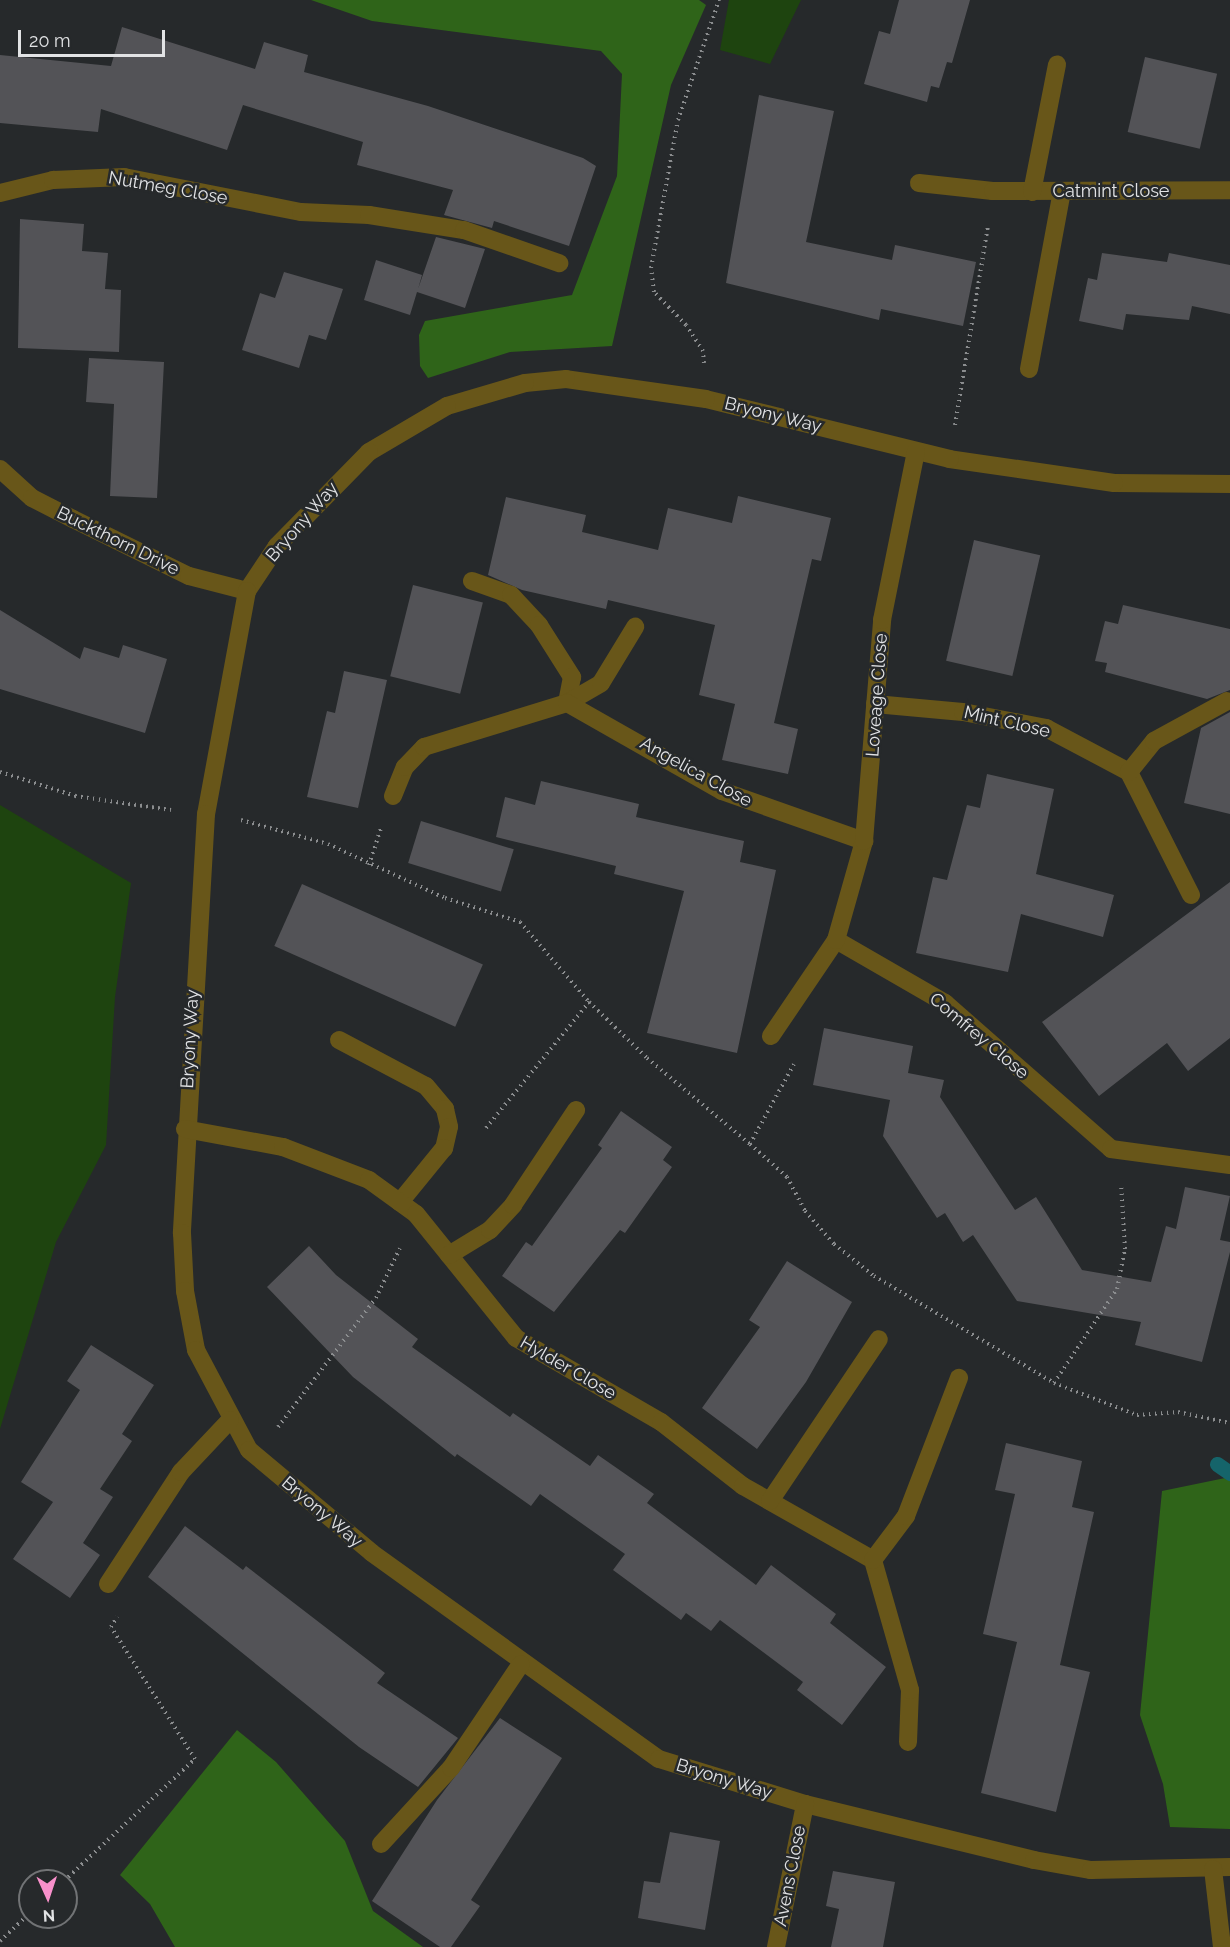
<!DOCTYPE html>
<style>
body{margin:0}
#map{position:relative;width:1230px;height:1947px;overflow:hidden;background:#26292b;font-family:Raleway,sans-serif}
div>[style]{position:absolute}
[style*='--x']{left:calc(var(--x)*1px);top:calc(var(--y)*1px);width:calc(var(--w)*1px);rotate:calc(var(--a)*1deg)}
.green>*{inset:0;background:#1e440f}
.forest>*{inset:0;background:#2f6419}
.stream>*{height:15px;margin:-7.5px;padding:0 7.5px;transform-origin:7.5px;border-radius:7.5px;background:#15646a}
.building>*{inset:0;background:#535357;transform-origin:0 0}
.path>*{height:4px;margin-top:-2px;transform-origin:0;background:repeating-linear-gradient(90deg,#8b8d8f 0 1.5px,transparent 0 6px)}
.minor>*{height:18px;margin:-9px;padding:0 9px;transform-origin:9px;border-radius:9px;background:#685619}
span{translate:-50% -50%;white-space:nowrap;text-align:center;line-height:1.15;-webkit-text-stroke:5px #26292b;paint-order:stroke}
.street-label{font-size:18px;color:#e2e3e5}
.north{position:absolute;left:18px;top:1869px;width:60px;height:60px;box-sizing:border-box;background:#26292b;border:2px solid #717375;border-radius:50%;rotate:177deg;font-size:16px;font-weight:700;line-height:24px;text-align:center;color:#e2e3e5}
.north::after{content:'';display:block;margin:auto;width:21px;height:27px;background:#f890cb;clip-path:polygon(50% 0,100% 100%,50% 72%,0 100%)}
.scale{position:absolute;left:18px;top:30px;width:147px;height:27px;box-sizing:border-box;border:3px solid #e2e3e5;border-top:0;padding-left:8px;font-size:18px;line-height:21px;white-space:nowrap;color:#e2e3e5;-webkit-text-stroke:4px #26292b;paint-order:stroke}
</style>
<div id="map">
<div class="green">
<div style="clip-path:polygon(729px 0,801px 0,770px 64px,720px 50px)"></div>
<div style="clip-path:polygon(0 805px,131px 883px,115px 997px,106px 1145px,56px 1242px,0 1429px)"></div>
</div>
<div class="forest">
<div style="clip-path:polygon(311px 0,699px 0,706px 5px,671px 85px,612px 346px,510px 352px,428px 378px,420px 366px,419px 335px,425px 321px,572px 295px,617px 176px,622px 74px,601px 51px,372px 21px)"></div>
<div style="clip-path:polygon(1230px 1477px,1230px 1829px,1170px 1827px,1163px 1784px,1140px 1715px,1162px 1491px)"></div>
<div style="clip-path:polygon(237px 1730px,276px 1762px,345px 1841px,373px 1911px,423px 1947px,175px 1947px,150px 1904px,120px 1875px)"></div>
</div>
<div class="stream">
<div style="--x:1217;--y:1464;--w:16;--a:35"></div>
</div>
<div class="building">
<div style="clip-path:polygon(899px 0,970px 0,952px 63px,947px 62px,939px 88px,931px 86px,927px 102px,864px 84px,879px 31px,890px 34px)"></div>
<div style="clip-path:polygon(122px 27px,255px 69px,264px 42px,308px 55px,304px 72px,428px 106px,583px 158px,596px 166px,569px 246px,494px 221px,492px 228px,444px 215px,453px 190px,357px 165px,363px 142px,243px 105px,227px 150px,101px 109px,98px 132px,0 123px,0 55px,111px 66px)"></div>
<div style="left:1145px;top:57px;width:74px;height:77px;rotate:13deg"></div>
<div style="clip-path:polygon(759px 95px,834px 111px,806px 242px,892px 260px,895px 245px,976px 262px,963px 326px,881px 309px,879px 320px,726px 283px)"></div>
<div style="clip-path:polygon(20px 219px,84px 224px,82px 251px,108px 253px,105px 289px,121px 290px,119px 352px,18px 348px)"></div>
<div style="clip-path:polygon(436px 237px,485px 249px,465px 308px,417px 292px,410px 315px,364px 300px,376px 260px,422px 275px,418px 289px)"></div>
<div style="clip-path:polygon(1102px 253px,1167px 262px,1169px 253px,1230px 265px,1230px 314px,1192px 306px,1189px 320px,1126px 314px,1123px 330px,1079px 321px,1088px 278px,1097px 280px)"></div>
<div style="clip-path:polygon(284px 272px,343px 289px,326px 340px,309px 335px,299px 368px,242px 350px,260px 293px,275px 298px)"></div>
<div style="clip-path:polygon(89px 358px,164px 362px,157px 498px,110px 496px,114px 404px,86px 402px)"></div>
<div style="clip-path:polygon(738px 496px,831px 518px,821px 561px,812px 559px,774px 723px,798px 729px,788px 774px,722px 760px,735px 704px,699px 695px,715px 625px,608px 600px,606px 609px,522px 590px,488px 575px,506px 497px,586px 515px,582px 532px,658px 550px,668px 508px,732px 523px)"></div>
<div style="left:974px;top:540px;width:68px;height:124px;rotate:13deg"></div>
<div style="left:413px;top:585px;width:72px;height:94px;rotate:14deg"></div>
<div style="clip-path:polygon(1123px 605px,1230px 629px,1230px 690px,1207px 699px,1105px 672px,1107px 663px,1095px 661px,1105px 621px,1118px 624px)"></div>
<div style="clip-path:polygon(0 610px,80px 659px,84px 647px,119px 658px,123px 645px,167px 659px,145px 733px,0 689px)"></div>
<div style="clip-path:polygon(344px 671px,387px 680px,358px 808px,307px 797px,327px 711px,335px 713px)"></div>
<div style="clip-path:polygon(1230px 712px,1230px 814px,1184px 803px,1201px 728px)"></div>
<div style="clip-path:polygon(987px 774px,1054px 789px,1036px 874px,1114px 895px,1103px 937px,1021px 914px,1008px 972px,916px 953px,933px 877px,947px 880px,967px 805px,980px 808px)"></div>
<div style="clip-path:polygon(541px 781px,639px 804px,636px 817px,744px 841px,740px 862px,776px 870px,737px 1053px,647px 1033px,684px 891px,614px 874px,616px 866px,496px 837px,505px 797px,535px 805px)"></div>
<div style="left:421px;top:821px;width:97px;height:44px;rotate:17deg"></div>
<div style="clip-path:polygon(1230px 882px,1230px 1038px,1188px 1071px,1167px 1043px,1099px 1096px,1042px 1022px)"></div>
<div style="left:302px;top:884px;width:198px;height:68px;rotate:24deg"></div>
<div style="clip-path:polygon(824px 1028px,913px 1046px,908px 1073px,944px 1080px,940px 1097px,1015px 1210px,1036px 1197px,1082px 1270px,1151px 1282px,1166px 1226px,1176px 1229px,1185px 1187px,1230px 1196px,1220px 1240px,1230px 1242px,1230px 1252px,1202px 1362px,1135px 1345px,1141px 1322px,1017px 1301px,973px 1235px,963px 1242px,945px 1213px,937px 1218px,883px 1136px,890px 1100px,813px 1085px)"></div>
<div style="clip-path:polygon(621px 1111px,672px 1147px,663px 1160px,672px 1167px,625px 1233px,620px 1230px,554px 1312px,502px 1276px,526px 1242px,532px 1246px,602px 1148px,598px 1145px)"></div>
<div style="clip-path:polygon(309px 1246px,336px 1275px,418px 1339px,412px 1347px,510px 1417px,513px 1413px,590px 1466px,598px 1455px,654px 1494px,647px 1503px,756px 1585px,771px 1565px,836px 1614px,830px 1623px,886px 1667px,842px 1725px,797px 1690px,803px 1682px,720px 1620px,711px 1631px,686px 1613px,681px 1620px,613px 1570px,625px 1554px,540px 1494px,531px 1506px,457px 1454px,455px 1457px,353px 1377px,267px 1287px)"></div>
<div style="clip-path:polygon(787px 1261px,852px 1302px,806px 1382px,757px 1449px,702px 1408px,760px 1327px,749px 1320px)"></div>
<div style="clip-path:polygon(91px 1345px,154px 1385px,122px 1434px,132px 1441px,100px 1489px,113px 1497px,83px 1543px,100px 1555px,70px 1598px,13px 1559px,53px 1502px,21px 1482px,80px 1390px,67px 1381px)"></div>
<div style="clip-path:polygon(1006px 1443px,1082px 1461px,1072px 1507px,1094px 1512px,1060px 1665px,1090px 1672px,1056px 1812px,981px 1793px,1017px 1642px,983px 1634px,1015px 1494px,995px 1490px)"></div>
<div style="clip-path:polygon(185px 1526px,243px 1570px,246px 1566px,385px 1673px,377px 1683px,458px 1738px,418px 1787px,359px 1747px,148px 1577px)"></div>
<div style="clip-path:polygon(500px 1718px,562px 1758px,471px 1900px,480px 1906px,451px 1947px,440px 1947px,372px 1901px,437px 1800px)"></div>
<div style="clip-path:polygon(670px 1832px,720px 1841px,705px 1930px,638px 1918px,644px 1881px,660px 1883px)"></div>
<div style="clip-path:polygon(833px 1871px,895px 1882px,883px 1947px,831px 1947px,839px 1909px,826px 1906px)"></div>
</div>
<div class="path">
<div style="--x:704;--y:363;--w:12;--a:-95"></div>
<div style="--x:703;--y:351;--w:31;--a:-123"></div>
<div style="--x:686;--y:325;--w:46;--a:-134.1"></div>
<div style="--x:654;--y:292;--w:24;--a:-97"></div>
<div style="--x:651;--y:268;--w:150;--a:-79.7"></div>
<div style="--x:678;--y:120;--w:127;--a:-71.1"></div>
<div style="--x:955;--y:425;--w:203;--a:-80.6"></div>
<div style="--x:0;--y:772;--w:79;--a:17.7"></div>
<div style="--x:75;--y:796;--w:97;--a:8.3"></div>
<div style="--x:241;--y:820;--w:90;--a:15.4"></div>
<div style="--x:328;--y:844;--w:129;--a:24.8"></div>
<div style="--x:445;--y:898;--w:79;--a:17.7"></div>
<div style="--x:520;--y:922;--w:106;--a:49.2"></div>
<div style="--x:369;--y:865;--w:39;--a:-72"></div>
<div style="--x:486;--y:1128;--w:163;--a:-50.7"></div>
<div style="--x:589;--y:1002;--w:81;--a:44"></div>
<div style="--x:647;--y:1058;--w:134;--a:39.9"></div>
<div style="--x:750;--y:1144;--w:91;--a:-61.2"></div>
<div style="--x:750;--y:1144;--w:50;--a:41.7"></div>
<div style="--x:787;--y:1177;--w:38;--a:62"></div>
<div style="--x:805;--y:1211;--w:44;--a:48.7"></div>
<div style="--x:834;--y:1244;--w:51;--a:38.7"></div>
<div style="--x:874;--y:1276;--w:209;--a:30.7"></div>
<div style="--x:1054;--y:1383;--w:89;--a:21.1"></div>
<div style="--x:1137;--y:1415;--w:41;--a:-4.2"></div>
<div style="--x:1178;--y:1412;--w:53;--a:11.9"></div>
<div style="--x:1054;--y:1383;--w:113;--a:-56.2"></div>
<div style="--x:1117;--y:1289;--w:41;--a:-78.7"></div>
<div style="--x:1125;--y:1249;--w:63;--a:-93.6"></div>
<div style="--x:278;--y:1427;--w:162;--a:-52.8"></div>
<div style="--x:376;--y:1298;--w:55;--a:-64.4"></div>
<div style="--x:64;--y:1881;--w:179;--a:-43"></div>
<div style="--x:195;--y:1759;--w:156;--a:-122.5"></div>
<div style="--x:111;--y:1627;--w:12;--a:-59"></div>
<div style="--x:0;--y:1941;--w:41;--a:-43"></div>
</div>
<div class="minor">
<div style="--x:919;--y:183;--w:74;--a:6.2"></div>
<div style="--x:993;--y:191;--w:237;--a:-0.2"></div>
<div style="--x:1032;--y:192;--w:130;--a:-78.9"></div>
<div style="--x:0;--y:193;--w:55;--a:-13.8"></div>
<div style="--x:53;--y:180;--w:71;--a:-2.4"></div>
<div style="--x:124;--y:177;--w:180;--a:11.2"></div>
<div style="--x:301;--y:212;--w:68;--a:2.5"></div>
<div style="--x:369;--y:215;--w:96;--a:9"></div>
<div style="--x:464;--y:230;--w:101;--a:19.2"></div>
<div style="--x:1029;--y:369;--w:181;--a:-79.5"></div>
<div style="--x:0;--y:469;--w:43;--a:42.2"></div>
<div style="--x:32;--y:498;--w:46;--a:27.1"></div>
<div style="--x:73;--y:519;--w:129;--a:26.2"></div>
<div style="--x:189;--y:576;--w:60;--a:14.5"></div>
<div style="--x:1230;--y:484;--w:116;--a:-179.5"></div>
<div style="--x:1114;--y:483;--w:166;--a:-171.7"></div>
<div style="--x:950;--y:459;--w:251;--a:-166.2"></div>
<div style="--x:706;--y:399;--w:141;--a:-171.9"></div>
<div style="--x:566;--y:379;--w:41;--a:174.4"></div>
<div style="--x:525;--y:383;--w:81;--a:163.6"></div>
<div style="--x:447;--y:406;--w:91;--a:149.5"></div>
<div style="--x:369;--y:452;--w:132;--a:134.4"></div>
<div style="--x:277;--y:546;--w:54;--a:123.7"></div>
<div style="--x:247;--y:591;--w:227;--a:100.4"></div>
<div style="--x:206;--y:814;--w:420;--a:93.3"></div>
<div style="--x:182;--y:1233;--w:58;--a:87"></div>
<div style="--x:185;--y:1291;--w:60;--a:79.4"></div>
<div style="--x:196;--y:1350;--w:113;--a:62.1"></div>
<div style="--x:249;--y:1450;--w:160;--a:39.9"></div>
<div style="--x:372;--y:1553;--w:353;--a:35.7"></div>
<div style="--x:659;--y:1759;--w:153;--a:17.1"></div>
<div style="--x:805;--y:1804;--w:236;--a:13.7"></div>
<div style="--x:1034;--y:1860;--w:58;--a:10"></div>
<div style="--x:1091;--y:1870;--w:139;--a:-1.2"></div>
<div style="--x:472;--y:581;--w:41;--a:19.7"></div>
<div style="--x:511;--y:595;--w:41;--a:47"></div>
<div style="--x:539;--y:625;--w:62;--a:57.6"></div>
<div style="--x:572;--y:677;--w:26;--a:101"></div>
<div style="--x:567;--y:703;--w:39;--a:-30"></div>
<div style="--x:601;--y:683;--w:66;--a:-58.7"></div>
<div style="--x:875;--y:704;--w:88;--a:5.2"></div>
<div style="--x:963;--y:712;--w:85;--a:10.9"></div>
<div style="--x:1046;--y:728;--w:94;--a:27.9"></div>
<div style="--x:393;--y:796;--w:31;--a:-68"></div>
<div style="--x:405;--y:767;--w:28;--a:-46"></div>
<div style="--x:424;--y:747;--w:150;--a:-17.1"></div>
<div style="--x:567;--y:703;--w:178;--a:29.6"></div>
<div style="--x:722;--y:791;--w:151;--a:19.4"></div>
<div style="--x:1191;--y:895;--w:138;--a:-116.8"></div>
<div style="--x:1129;--y:772;--w:40;--a:-51"></div>
<div style="--x:1154;--y:741;--w:83;--a:-28.7"></div>
<div style="--x:836;--y:940;--w:126;--a:30"></div>
<div style="--x:945;--y:1003;--w:221;--a:41.3"></div>
<div style="--x:1111;--y:1149;--w:120;--a:7.7"></div>
<div style="--x:771;--y:1036;--w:116;--a:-55.9"></div>
<div style="--x:836;--y:940;--w:103;--a:-74.2"></div>
<div style="--x:864;--y:841;--w:222;--a:-85.3"></div>
<div style="--x:882;--y:620;--w:172;--a:-78.6"></div>
<div style="--x:339;--y:1040;--w:98;--a:27.9"></div>
<div style="--x:426;--y:1086;--w:30;--a:50"></div>
<div style="--x:445;--y:1109;--w:18;--a:77"></div>
<div style="--x:449;--y:1127;--w:22;--a:103"></div>
<div style="--x:444;--y:1148;--w:70;--a:129.2"></div>
<div style="--x:185;--y:1129;--w:100;--a:10.4"></div>
<div style="--x:283;--y:1147;--w:92;--a:21"></div>
<div style="--x:369;--y:1180;--w:58;--a:35.9"></div>
<div style="--x:416;--y:1214;--w:159;--a:51.1"></div>
<div style="--x:516;--y:1338;--w:168;--a:30.1"></div>
<div style="--x:661;--y:1422;--w:104;--a:38"></div>
<div style="--x:743;--y:1486;--w:150;--a:29.6"></div>
<div style="--x:449;--y:1255;--w:48;--a:-31.4"></div>
<div style="--x:490;--y:1230;--w:34;--a:-47"></div>
<div style="--x:513;--y:1205;--w:114;--a:-56.4"></div>
<div style="--x:770;--y:1501;--w:195;--a:-56.1"></div>
<div style="--x:108;--y:1584;--w:134;--a:-56.9"></div>
<div style="--x:181;--y:1472;--w:71;--a:-46.7"></div>
<div style="--x:908;--y:1742;--w:52;--a:-87.8"></div>
<div style="--x:910;--y:1690;--w:135;--a:-105.9"></div>
<div style="--x:873;--y:1560;--w:55;--a:-53.1"></div>
<div style="--x:906;--y:1516;--w:148;--a:-69"></div>
<div style="--x:381;--y:1844;--w:103;--a:-47.4"></div>
<div style="--x:451;--y:1768;--w:125;--a:-56.1"></div>
<div style="--x:1213;--y:1869;--w:79;--a:83.4"></div>
<div style="--x:776;--y:1947;--w:146;--a:-78.5"></div>
</div>
<div class="street-label">
<span style="left:168px;top:188px;rotate:10deg">Nutmeg Close</span>
<span style="left:1111px;top:191px">Catmint Close</span>
<span style="left:773px;top:415px;rotate:14deg">Bryony Way</span>
<span style="left:302px;top:522px;rotate:-49deg">Bryony Way</span>
<span style="left:118px;top:541px;rotate:26deg">Buckthorn Drive</span>
<span style="left:877px;top:695px;rotate:-86deg">Loveage Close</span>
<span style="left:1007px;top:722px;rotate:13deg">Mint Close</span>
<span style="left:696px;top:772px;rotate:29deg">Angelica Close</span>
<span style="left:979px;top:1036px;rotate:40deg">Comfrey Close</span>
<span style="left:190px;top:1039px;rotate:-87deg">Bryony Way</span>
<span style="left:568px;top:1368px;rotate:30deg">Hylder Close</span>
<span style="left:322px;top:1512px;rotate:40deg">Bryony Way</span>
<span style="left:724px;top:1779px;rotate:17deg">Bryony Way</span>
<span style="left:790px;top:1876px;rotate:-79deg">Avens Close</span>
</div>
<div class="north">N</div>
<div class="scale">20 m</div>
</div>
